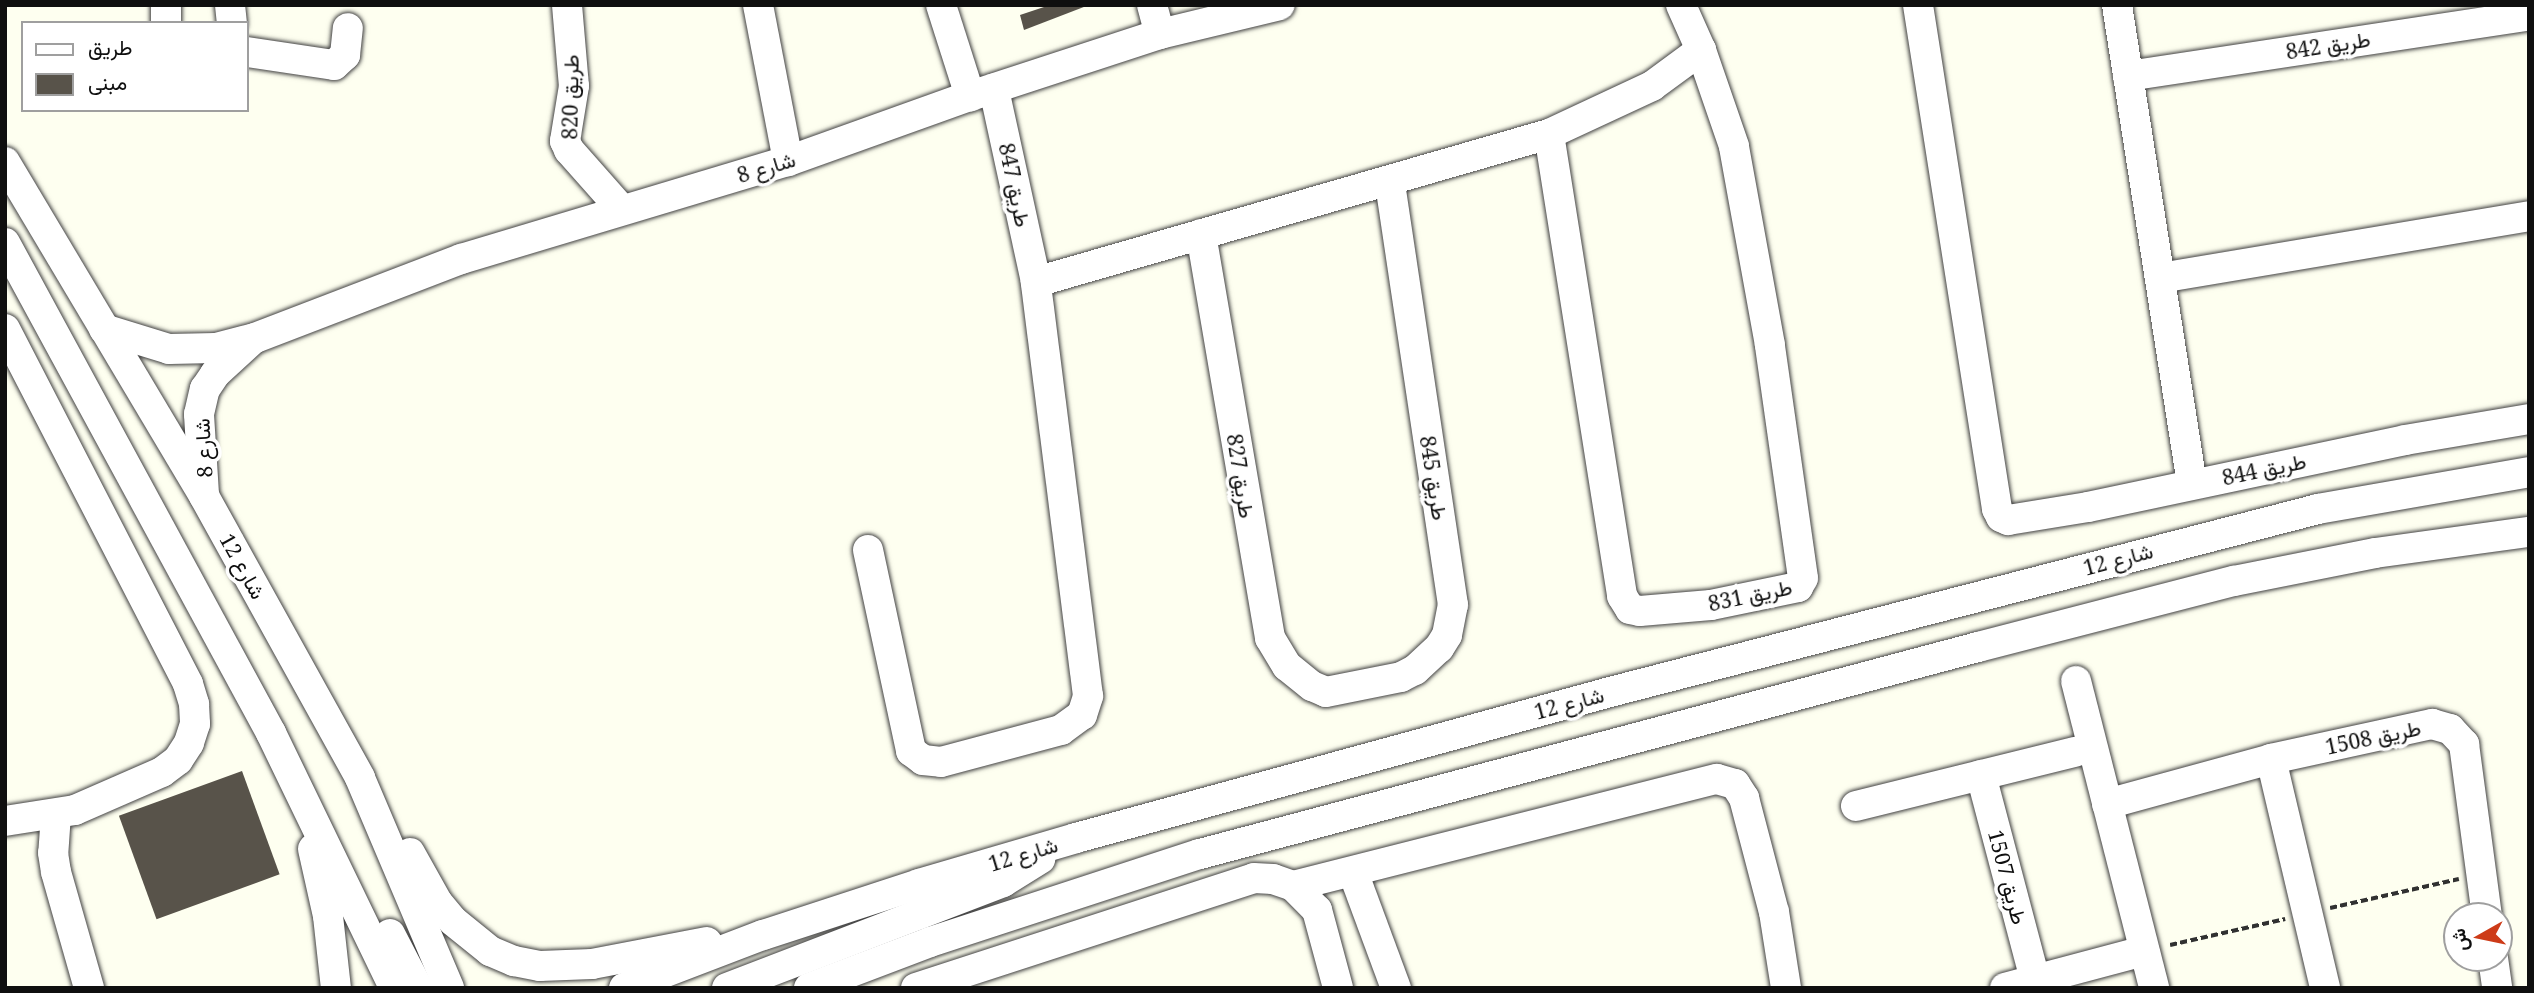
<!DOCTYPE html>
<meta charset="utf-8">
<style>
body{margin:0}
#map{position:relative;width:2534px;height:993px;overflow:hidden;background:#fefff0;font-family:"Noto Serif",Vazirmatn,serif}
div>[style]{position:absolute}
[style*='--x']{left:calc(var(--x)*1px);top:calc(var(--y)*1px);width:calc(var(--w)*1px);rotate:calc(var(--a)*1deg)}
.building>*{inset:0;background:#58534a;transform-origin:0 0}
.path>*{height:3.5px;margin-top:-1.75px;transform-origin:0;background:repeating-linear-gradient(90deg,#313131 0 7px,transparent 0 10.5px)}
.roads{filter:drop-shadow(0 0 2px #424242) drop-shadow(0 0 2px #424242)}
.minor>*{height:30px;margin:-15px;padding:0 15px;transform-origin:15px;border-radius:15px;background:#fff}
span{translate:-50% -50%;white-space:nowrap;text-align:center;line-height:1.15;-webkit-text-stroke:7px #fff;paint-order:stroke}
.street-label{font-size:21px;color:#0f0f0f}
.frame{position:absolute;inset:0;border:7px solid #0f0f0f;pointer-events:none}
.legend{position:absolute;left:21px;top:21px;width:228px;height:91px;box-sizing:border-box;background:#fff;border:2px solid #9f9f9f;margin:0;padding:9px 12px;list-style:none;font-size:21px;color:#0f0f0f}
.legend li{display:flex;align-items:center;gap:14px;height:35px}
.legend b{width:35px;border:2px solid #9f9f9f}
.north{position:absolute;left:2443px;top:902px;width:70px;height:70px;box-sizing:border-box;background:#fff;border:2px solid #9f9f9f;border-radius:50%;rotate:261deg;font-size:19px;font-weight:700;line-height:28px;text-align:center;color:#0f0f0f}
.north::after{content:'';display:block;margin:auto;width:24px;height:32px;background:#cd3b18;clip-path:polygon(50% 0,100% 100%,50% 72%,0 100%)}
</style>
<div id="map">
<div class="building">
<div style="clip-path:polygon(1050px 5px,1089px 5px,1024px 30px,1020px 15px)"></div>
<div style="left:242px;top:771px;width:110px;height:131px;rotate:70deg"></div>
</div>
<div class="path">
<div style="--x:2330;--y:908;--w:132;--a:-12.7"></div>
<div style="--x:2170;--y:945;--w:118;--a:-12.7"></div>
</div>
<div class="roads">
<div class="minor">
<div style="--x:166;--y:5;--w:16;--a:90"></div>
<div style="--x:230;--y:5;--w:18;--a:84"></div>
<div style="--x:567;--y:5;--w:81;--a:85.1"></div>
<div style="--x:574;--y:86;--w:56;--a:99.3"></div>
<div style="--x:565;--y:141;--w:10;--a:66"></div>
<div style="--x:569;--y:150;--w:80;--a:48.5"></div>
<div style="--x:758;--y:5;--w:159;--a:79.1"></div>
<div style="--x:941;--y:5;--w:96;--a:72.3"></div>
<div style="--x:1152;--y:5;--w:30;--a:75"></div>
<div style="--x:1918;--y:5;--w:510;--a:81.09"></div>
<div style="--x:1997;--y:509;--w:9;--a:63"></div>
<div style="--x:2001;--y:517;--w:8;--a:23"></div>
<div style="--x:2008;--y:520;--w:81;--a:-9.2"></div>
<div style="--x:2088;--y:507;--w:324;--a:-11.9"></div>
<div style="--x:2405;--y:440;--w:126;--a:-9.6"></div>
<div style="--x:2117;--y:5;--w:485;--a:81.1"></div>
<div style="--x:247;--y:52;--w:88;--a:8.5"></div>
<div style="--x:334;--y:65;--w:15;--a:-42"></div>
<div style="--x:345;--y:55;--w:27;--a:-84"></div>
<div style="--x:2128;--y:76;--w:406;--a:-8.6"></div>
<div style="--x:1549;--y:134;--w:468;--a:81"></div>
<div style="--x:1622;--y:596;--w:15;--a:58"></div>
<div style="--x:1630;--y:609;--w:10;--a:11"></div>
<div style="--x:1640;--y:611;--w:71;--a:-4.8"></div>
<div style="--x:1711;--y:605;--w:89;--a:-11.7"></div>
<div style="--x:1798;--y:587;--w:10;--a:-61"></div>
<div style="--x:1803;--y:578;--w:235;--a:-98.1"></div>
<div style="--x:1770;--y:345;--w:202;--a:-100.3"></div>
<div style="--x:1734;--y:146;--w:102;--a:-109"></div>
<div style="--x:1701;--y:50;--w:49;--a:-114"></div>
<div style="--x:5;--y:162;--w:389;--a:59.2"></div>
<div style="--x:204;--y:496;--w:322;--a:61"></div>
<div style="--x:360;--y:778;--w:228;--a:67"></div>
<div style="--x:1201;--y:234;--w:410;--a:80.3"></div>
<div style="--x:1270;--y:638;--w:33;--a:59"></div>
<div style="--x:1287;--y:666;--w:32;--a:39"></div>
<div style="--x:1312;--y:686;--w:15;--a:23"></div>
<div style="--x:1326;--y:692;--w:76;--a:-11.3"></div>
<div style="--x:1401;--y:677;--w:16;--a:-27"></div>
<div style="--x:1415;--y:670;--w:33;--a:-43"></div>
<div style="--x:1439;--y:648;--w:15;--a:-58"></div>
<div style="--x:1447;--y:635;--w:31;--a:-79"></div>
<div style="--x:1453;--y:605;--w:428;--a:-98.5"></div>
<div style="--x:5;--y:243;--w:558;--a:61.5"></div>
<div style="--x:271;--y:733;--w:283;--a:64.2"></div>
<div style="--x:2160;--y:278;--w:374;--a:-9.5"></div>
<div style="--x:1036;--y:282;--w:534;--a:-16.09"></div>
<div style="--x:1549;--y:134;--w:114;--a:-25"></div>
<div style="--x:1652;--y:86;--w:61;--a:-36.3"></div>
<div style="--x:5;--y:329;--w:399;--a:62.7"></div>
<div style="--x:188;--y:684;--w:21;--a:73"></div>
<div style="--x:194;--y:704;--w:20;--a:87"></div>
<div style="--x:195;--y:724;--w:20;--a:108"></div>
<div style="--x:189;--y:743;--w:20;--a:123"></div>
<div style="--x:178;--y:760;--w:20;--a:143"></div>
<div style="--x:162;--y:772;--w:95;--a:156.4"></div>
<div style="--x:75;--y:810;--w:71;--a:171.1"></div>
<div style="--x:104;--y:329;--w:68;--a:17.1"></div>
<div style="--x:169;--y:349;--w:47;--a:-1.2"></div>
<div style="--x:216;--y:348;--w:40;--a:-14.4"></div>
<div style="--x:255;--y:338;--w:221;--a:-21"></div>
<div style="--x:461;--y:259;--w:341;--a:-16.7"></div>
<div style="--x:788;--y:161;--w:193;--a:-19.7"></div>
<div style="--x:970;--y:96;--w:200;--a:-18.1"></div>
<div style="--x:1160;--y:34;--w:123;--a:-13.6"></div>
<div style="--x:204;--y:494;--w:80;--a:-93.6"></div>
<div style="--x:199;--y:414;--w:26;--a:-77"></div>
<div style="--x:205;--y:389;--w:18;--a:-56"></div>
<div style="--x:215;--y:374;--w:50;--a:-42.6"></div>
<div style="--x:868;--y:550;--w:206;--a:77.9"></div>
<div style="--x:911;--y:751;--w:15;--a:37"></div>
<div style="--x:923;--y:760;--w:18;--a:6"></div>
<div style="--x:941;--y:762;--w:124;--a:-14.9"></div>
<div style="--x:1061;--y:730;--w:26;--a:-36"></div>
<div style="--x:1082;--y:715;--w:20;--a:-72"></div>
<div style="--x:1088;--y:696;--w:417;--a:-97.2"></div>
<div style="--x:1036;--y:282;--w:198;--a:-102.3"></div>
<div style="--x:2076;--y:681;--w:317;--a:75.7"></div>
<div style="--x:2271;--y:759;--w:235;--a:76.7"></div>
<div style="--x:1981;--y:775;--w:212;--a:75.2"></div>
<div style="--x:2107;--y:804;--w:170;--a:-15.3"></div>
<div style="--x:2271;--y:759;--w:165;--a:-12.3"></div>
<div style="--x:2432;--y:724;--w:19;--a:16"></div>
<div style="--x:2450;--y:729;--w:21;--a:47"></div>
<div style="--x:2464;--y:744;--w:174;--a:82.4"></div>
<div style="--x:1856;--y:806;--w:226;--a:-13.9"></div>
<div style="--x:56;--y:814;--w:39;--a:94"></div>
<div style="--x:53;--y:853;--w:19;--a:81"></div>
<div style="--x:56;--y:872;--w:121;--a:74.1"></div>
<div style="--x:313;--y:849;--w:69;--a:77.4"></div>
<div style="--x:328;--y:916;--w:72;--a:83.7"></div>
<div style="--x:410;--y:853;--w:57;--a:60.8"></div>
<div style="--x:438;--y:903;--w:23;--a:50"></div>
<div style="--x:453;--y:921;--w:48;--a:39"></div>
<div style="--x:490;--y:951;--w:26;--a:23"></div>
<div style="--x:514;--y:961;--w:26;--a:11"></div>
<div style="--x:540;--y:966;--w:52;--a:-2.2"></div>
<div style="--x:592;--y:964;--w:117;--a:-10.8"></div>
<div style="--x:1353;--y:872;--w:124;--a:69.7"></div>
<div style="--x:1293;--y:886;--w:437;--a:-14.2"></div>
<div style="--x:1717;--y:779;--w:19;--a:16"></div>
<div style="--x:1735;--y:784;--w:17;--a:57"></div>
<div style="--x:1744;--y:798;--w:118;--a:75.3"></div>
<div style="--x:1774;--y:912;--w:77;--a:81"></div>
<div style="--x:390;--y:934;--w:61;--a:62.6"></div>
<div style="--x:2493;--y:958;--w:30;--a:82"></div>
<div style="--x:624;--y:988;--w:149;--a:-20.9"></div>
<div style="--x:763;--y:935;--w:164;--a:-18.1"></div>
<div style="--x:919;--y:884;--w:164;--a:-16.3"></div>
<div style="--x:1076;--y:838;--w:554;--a:-15.29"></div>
<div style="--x:1610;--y:692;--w:731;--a:-14.49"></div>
<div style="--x:2318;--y:509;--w:214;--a:-9.9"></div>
<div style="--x:727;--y:988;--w:296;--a:-21"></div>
<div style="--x:1003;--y:882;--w:44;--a:-31.9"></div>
<div style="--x:809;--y:988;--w:129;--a:-20.8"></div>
<div style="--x:930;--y:942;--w:284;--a:-18.1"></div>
<div style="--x:1200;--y:854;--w:805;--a:-14.9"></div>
<div style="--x:1978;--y:647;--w:264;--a:-14.5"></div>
<div style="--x:2234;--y:581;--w:144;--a:-11.2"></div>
<div style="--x:2375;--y:553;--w:155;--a:-7.8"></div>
<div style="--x:916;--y:988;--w:355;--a:-18"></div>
<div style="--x:1254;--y:878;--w:19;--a:3"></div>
<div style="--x:1273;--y:879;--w:21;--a:19"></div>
<div style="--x:1293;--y:886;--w:34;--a:45"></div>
<div style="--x:1317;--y:910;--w:81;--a:74.9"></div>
<div style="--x:2005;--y:988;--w:144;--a:-14.9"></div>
</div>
</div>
<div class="street-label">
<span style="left:2328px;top:45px;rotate:-9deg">طريق 842</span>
<span style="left:570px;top:97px;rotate:-89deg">طريق 820</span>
<span style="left:766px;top:167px;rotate:-17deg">شارع 8</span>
<span style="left:1015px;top:185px;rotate:78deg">طريق 847</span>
<span style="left:203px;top:448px;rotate:-93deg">شارع 8</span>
<span style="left:2264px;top:469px;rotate:-12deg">طريق 844</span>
<span style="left:1241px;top:476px;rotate:81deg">طريق 827</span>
<span style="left:1434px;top:478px;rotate:81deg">طريق 845</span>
<span style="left:2118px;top:559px;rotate:-15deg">شارع 12</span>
<span style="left:243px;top:566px;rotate:61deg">شارع 12</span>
<span style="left:1750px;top:595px;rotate:-12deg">طريق 831</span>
<span style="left:1569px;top:703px;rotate:-15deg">شارع 12</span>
<span style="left:2373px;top:737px;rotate:-12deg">طريق 1508</span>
<span style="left:1023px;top:854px;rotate:-17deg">شارع 12</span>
<span style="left:2008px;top:877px;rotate:75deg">طريق 1507</span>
</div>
<div class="frame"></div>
<ul class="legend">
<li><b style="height:9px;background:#fff"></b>طريق</li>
<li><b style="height:19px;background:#58534a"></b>مبنى</li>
</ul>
<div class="north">ش</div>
</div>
